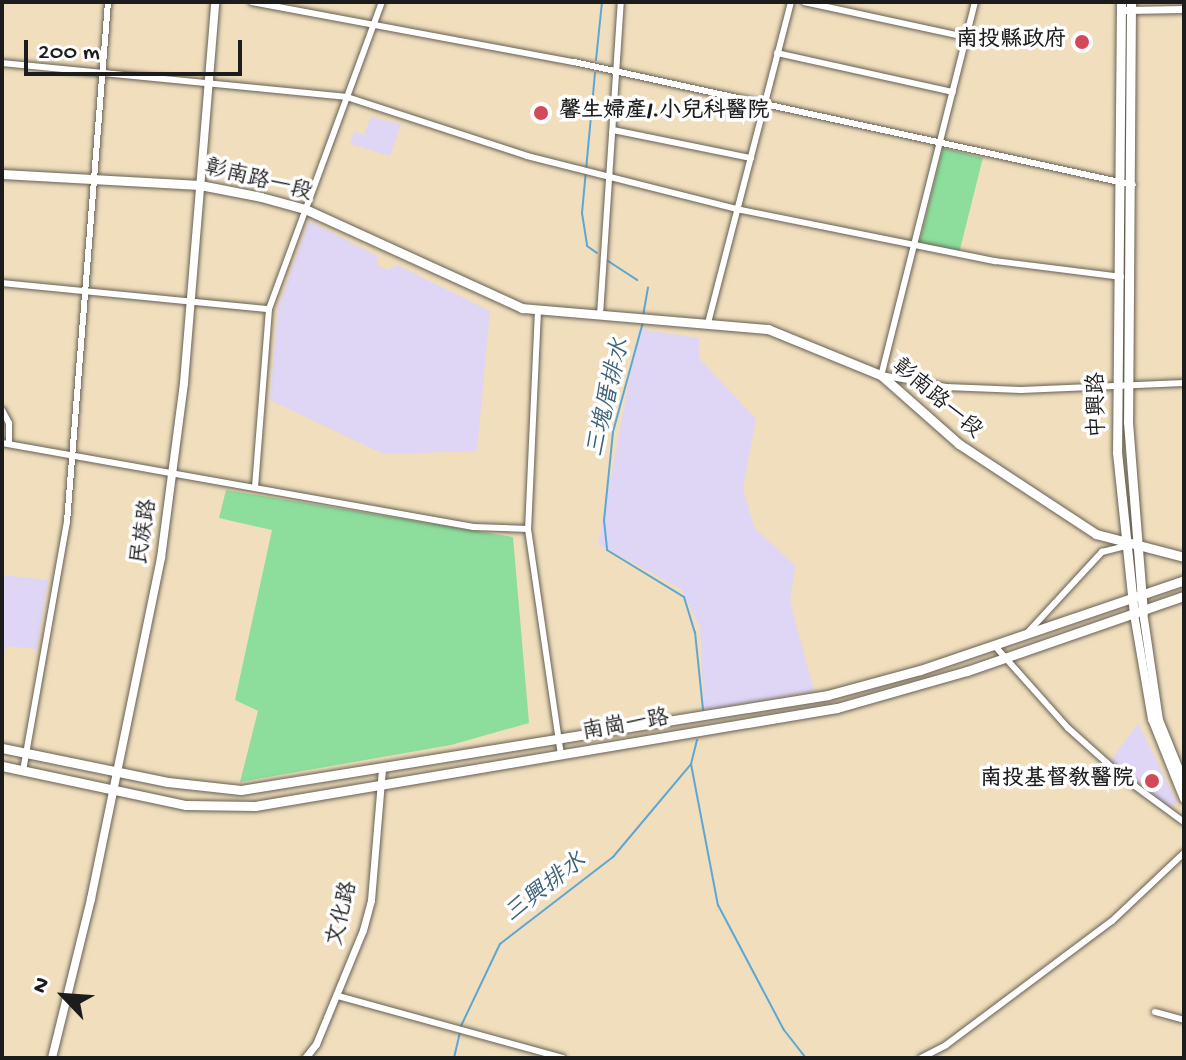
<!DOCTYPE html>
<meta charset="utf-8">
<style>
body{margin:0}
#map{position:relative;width:1186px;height:1060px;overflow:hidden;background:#f0debd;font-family:"Gochi Hand","LXGW WenKai TC",sans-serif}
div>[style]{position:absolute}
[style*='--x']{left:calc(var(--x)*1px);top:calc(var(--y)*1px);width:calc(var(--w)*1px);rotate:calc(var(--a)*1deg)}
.built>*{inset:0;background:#dfd5f5}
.green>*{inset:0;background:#8dde9d;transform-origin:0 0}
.stream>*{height:2px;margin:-1px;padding:0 1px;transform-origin:1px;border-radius:1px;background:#5da7d5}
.roads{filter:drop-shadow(0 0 2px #666054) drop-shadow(0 0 2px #666054)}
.minor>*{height:6px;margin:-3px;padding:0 3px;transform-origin:3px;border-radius:3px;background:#fff}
.tertiary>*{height:7px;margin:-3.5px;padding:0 3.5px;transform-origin:3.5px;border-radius:3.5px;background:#fff}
.secondary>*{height:8px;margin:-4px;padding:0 4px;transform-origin:4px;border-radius:4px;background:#fff}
.primary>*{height:9px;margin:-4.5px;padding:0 4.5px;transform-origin:4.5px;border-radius:4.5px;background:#fff}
.dots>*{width:22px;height:22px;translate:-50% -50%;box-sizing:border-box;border:4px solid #fff;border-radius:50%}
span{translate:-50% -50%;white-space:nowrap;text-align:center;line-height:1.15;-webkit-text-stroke:7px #fff;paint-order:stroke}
.poi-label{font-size:22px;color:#1c1c1c;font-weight:700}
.right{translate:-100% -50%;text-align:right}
.left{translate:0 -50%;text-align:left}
.street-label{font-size:22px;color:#1c1c1c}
.water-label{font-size:24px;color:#3c6278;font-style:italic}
.frame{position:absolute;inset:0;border:4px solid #1c1c1c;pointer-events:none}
.north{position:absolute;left:24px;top:956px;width:80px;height:80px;-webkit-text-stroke:6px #fff;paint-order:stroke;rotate:295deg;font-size:22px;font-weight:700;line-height:32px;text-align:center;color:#1c1c1c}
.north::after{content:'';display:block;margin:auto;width:28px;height:36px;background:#1c1c1c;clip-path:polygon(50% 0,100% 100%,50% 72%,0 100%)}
.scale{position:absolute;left:24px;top:40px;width:218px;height:36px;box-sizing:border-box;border:4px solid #1c1c1c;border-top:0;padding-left:10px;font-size:24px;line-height:28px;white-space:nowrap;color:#1c1c1c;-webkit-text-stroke:6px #fff;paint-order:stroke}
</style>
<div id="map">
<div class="built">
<div style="clip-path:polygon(371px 117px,401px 124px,390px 156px,350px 144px,354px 132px,364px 134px)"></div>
<div style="clip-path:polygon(309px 221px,377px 256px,378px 265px,388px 270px,397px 265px,490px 311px,477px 451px,383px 454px,270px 400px,278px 308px)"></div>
<div style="clip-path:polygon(639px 329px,699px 338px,699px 358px,756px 419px,743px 488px,754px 527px,795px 566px,790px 602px,814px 691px,704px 710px,700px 627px,681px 589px,598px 544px)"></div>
<div style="clip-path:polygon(2px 575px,48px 580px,37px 649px,6px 646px,2px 670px)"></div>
<div style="clip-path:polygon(1138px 723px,1177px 802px,1170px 808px,1111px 760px)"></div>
</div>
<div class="green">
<div style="left:943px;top:148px;width:41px;height:99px;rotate:14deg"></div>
<div style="clip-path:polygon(226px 490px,513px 537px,529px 723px,451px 745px,240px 782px,258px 711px,235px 700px,272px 530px,219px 518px)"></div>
</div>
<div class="stream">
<div style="--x:596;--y:60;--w:58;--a:-84.1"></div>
<div style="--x:595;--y:73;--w:141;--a:95.3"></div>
<div style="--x:582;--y:213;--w:33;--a:81"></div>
<div style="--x:587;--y:246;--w:12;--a:35"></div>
<div style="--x:608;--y:261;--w:35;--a:33"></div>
<div style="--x:643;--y:316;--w:29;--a:-80"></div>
<div style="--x:643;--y:322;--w:114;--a:105.3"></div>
<div style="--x:613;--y:432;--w:88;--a:95.8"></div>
<div style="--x:604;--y:520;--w:30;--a:84"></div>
<div style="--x:607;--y:550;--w:90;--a:31.4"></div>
<div style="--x:684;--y:597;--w:37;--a:73"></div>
<div style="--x:695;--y:632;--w:78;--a:84.1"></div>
<div style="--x:697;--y:740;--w:25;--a:104"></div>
<div style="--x:691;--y:764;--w:144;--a:79.2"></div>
<div style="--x:718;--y:905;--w:141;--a:62.2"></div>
<div style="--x:784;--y:1030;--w:36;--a:52"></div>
<div style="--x:461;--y:1026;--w:91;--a:-64.6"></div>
<div style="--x:500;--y:944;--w:143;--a:-37.6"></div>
<div style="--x:613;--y:857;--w:121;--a:-50"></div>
<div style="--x:454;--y:1058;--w:27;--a:-77"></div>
</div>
<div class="roads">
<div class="minor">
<div style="--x:252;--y:2;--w:328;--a:10.6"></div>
<div style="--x:574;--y:62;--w:572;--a:12.41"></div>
<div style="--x:804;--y:2;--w:166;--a:12.2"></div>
<div style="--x:975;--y:2;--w:385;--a:104.1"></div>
<div style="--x:881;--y:375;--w:66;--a:10.5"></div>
<div style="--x:946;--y:387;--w:75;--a:2.3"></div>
<div style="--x:1021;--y:390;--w:163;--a:-2.5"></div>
<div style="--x:777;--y:53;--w:180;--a:12.5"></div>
<div style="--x:2;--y:63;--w:347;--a:5.6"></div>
<div style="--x:347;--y:97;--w:189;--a:18.1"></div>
<div style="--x:527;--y:156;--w:221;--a:14.2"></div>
<div style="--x:741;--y:210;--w:259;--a:11.4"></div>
<div style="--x:995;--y:261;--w:127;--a:7.2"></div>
<div style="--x:613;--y:130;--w:141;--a:11.5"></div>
<div style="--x:2;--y:283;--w:268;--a:5.6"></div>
<div style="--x:538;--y:310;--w:219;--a:92.6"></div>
<div style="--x:528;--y:529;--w:229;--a:81.7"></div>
<div style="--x:600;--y:315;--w:314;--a:-86.2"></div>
<div style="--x:708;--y:323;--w:332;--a:-75.5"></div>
<div style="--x:2;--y:410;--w:15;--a:62"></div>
<div style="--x:9;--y:423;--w:21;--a:90"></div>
<div style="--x:2;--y:443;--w:479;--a:10.1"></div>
<div style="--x:474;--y:527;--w:54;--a:2.1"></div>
<div style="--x:255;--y:487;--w:179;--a:-85.5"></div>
<div style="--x:269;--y:309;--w:327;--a:-69.8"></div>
<div style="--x:1029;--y:631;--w:108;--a:-47.3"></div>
<div style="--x:1102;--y:552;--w:25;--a:-14"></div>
<div style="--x:994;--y:645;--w:111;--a:48.3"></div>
<div style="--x:1068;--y:728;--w:75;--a:41.8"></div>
<div style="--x:1124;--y:778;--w:74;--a:36.3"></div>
<div style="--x:23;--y:771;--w:253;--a:-80"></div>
<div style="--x:67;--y:522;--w:522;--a:-85.49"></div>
<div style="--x:338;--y:996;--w:233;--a:15.4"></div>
<div style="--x:1155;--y:1012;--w:30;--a:15"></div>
<div style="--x:921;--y:1058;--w:28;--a:-27"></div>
<div style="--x:946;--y:1045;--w:207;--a:-36.8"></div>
<div style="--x:1112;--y:921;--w:99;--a:-43.4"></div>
</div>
<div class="tertiary">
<div style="--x:1126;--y:10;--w:58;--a:-1"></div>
<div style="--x:305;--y:1058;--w:18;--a:-52"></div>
<div style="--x:316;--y:1044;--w:123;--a:-67.6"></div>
<div style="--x:363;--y:930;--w:31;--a:-75"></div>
<div style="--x:371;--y:900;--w:131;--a:-85.2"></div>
</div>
<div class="secondary">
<div style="--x:1143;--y:612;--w:109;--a:81.6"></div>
<div style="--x:1159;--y:720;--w:67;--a:68"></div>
<div style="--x:1134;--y:614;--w:107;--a:80.3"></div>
<div style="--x:1152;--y:719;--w:86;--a:68.2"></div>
<div style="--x:52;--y:1058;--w:164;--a:-76.2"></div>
<div style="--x:91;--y:899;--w:348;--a:-78.4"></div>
<div style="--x:161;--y:558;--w:177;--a:-82.5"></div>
<div style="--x:184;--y:383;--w:382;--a:-85.3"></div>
</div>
<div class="primary">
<div style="--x:1121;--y:2;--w:450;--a:90.5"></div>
<div style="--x:1117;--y:452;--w:163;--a:84"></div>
<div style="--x:1131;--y:2;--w:420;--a:90.4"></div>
<div style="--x:1128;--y:422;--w:191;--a:85.5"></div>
<div style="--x:2;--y:174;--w:198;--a:3.2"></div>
<div style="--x:200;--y:185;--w:62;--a:11.1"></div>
<div style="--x:261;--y:197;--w:46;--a:15.3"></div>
<div style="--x:305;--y:209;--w:239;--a:24.5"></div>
<div style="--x:522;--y:308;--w:247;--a:4.9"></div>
<div style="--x:768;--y:329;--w:122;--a:22.2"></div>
<div style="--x:881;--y:375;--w:104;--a:41.5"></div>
<div style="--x:959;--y:444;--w:164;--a:33.3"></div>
<div style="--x:1096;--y:534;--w:91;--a:14.6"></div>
<div style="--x:2;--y:748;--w:169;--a:11.6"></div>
<div style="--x:168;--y:782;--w:73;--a:6.3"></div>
<div style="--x:241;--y:790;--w:595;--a:-9.19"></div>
<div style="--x:828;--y:695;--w:95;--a:-15.2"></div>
<div style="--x:920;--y:670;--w:279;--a:-18.8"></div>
<div style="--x:2;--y:766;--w:188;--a:12"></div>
<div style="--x:186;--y:805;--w:69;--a:0.8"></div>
<div style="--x:255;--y:806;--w:590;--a:-9.56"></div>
<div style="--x:837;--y:708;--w:135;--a:-15.9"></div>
<div style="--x:967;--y:671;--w:230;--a:-19.1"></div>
</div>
</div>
<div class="dots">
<div style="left:1082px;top:42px;background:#d1495b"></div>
<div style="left:541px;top:113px;background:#d1495b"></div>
<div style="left:1152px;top:781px;background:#d1495b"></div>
</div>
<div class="poi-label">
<span class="right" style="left:1066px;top:42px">南投縣政府</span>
<span class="left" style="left:559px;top:113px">馨生婦產/.小兒科醫院</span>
<span class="right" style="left:1134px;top:781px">南投基督教醫院</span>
</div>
<div class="street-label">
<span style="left:258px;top:182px;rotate:14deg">彰南路一段</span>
<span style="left:936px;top:400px;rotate:40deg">彰南路一段</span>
<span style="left:1099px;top:405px;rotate:-91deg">中興路</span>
<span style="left:146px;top:532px;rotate:-81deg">民族路</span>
<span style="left:626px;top:727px;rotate:-10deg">南崗一路</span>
<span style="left:344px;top:914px;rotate:-76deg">文化路</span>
</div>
<div class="water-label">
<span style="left:610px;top:398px;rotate:-77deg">三塊厝排水</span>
<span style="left:546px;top:889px;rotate:-38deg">三興排水</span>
</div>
<div class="frame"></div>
<div class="north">N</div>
<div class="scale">200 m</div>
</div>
